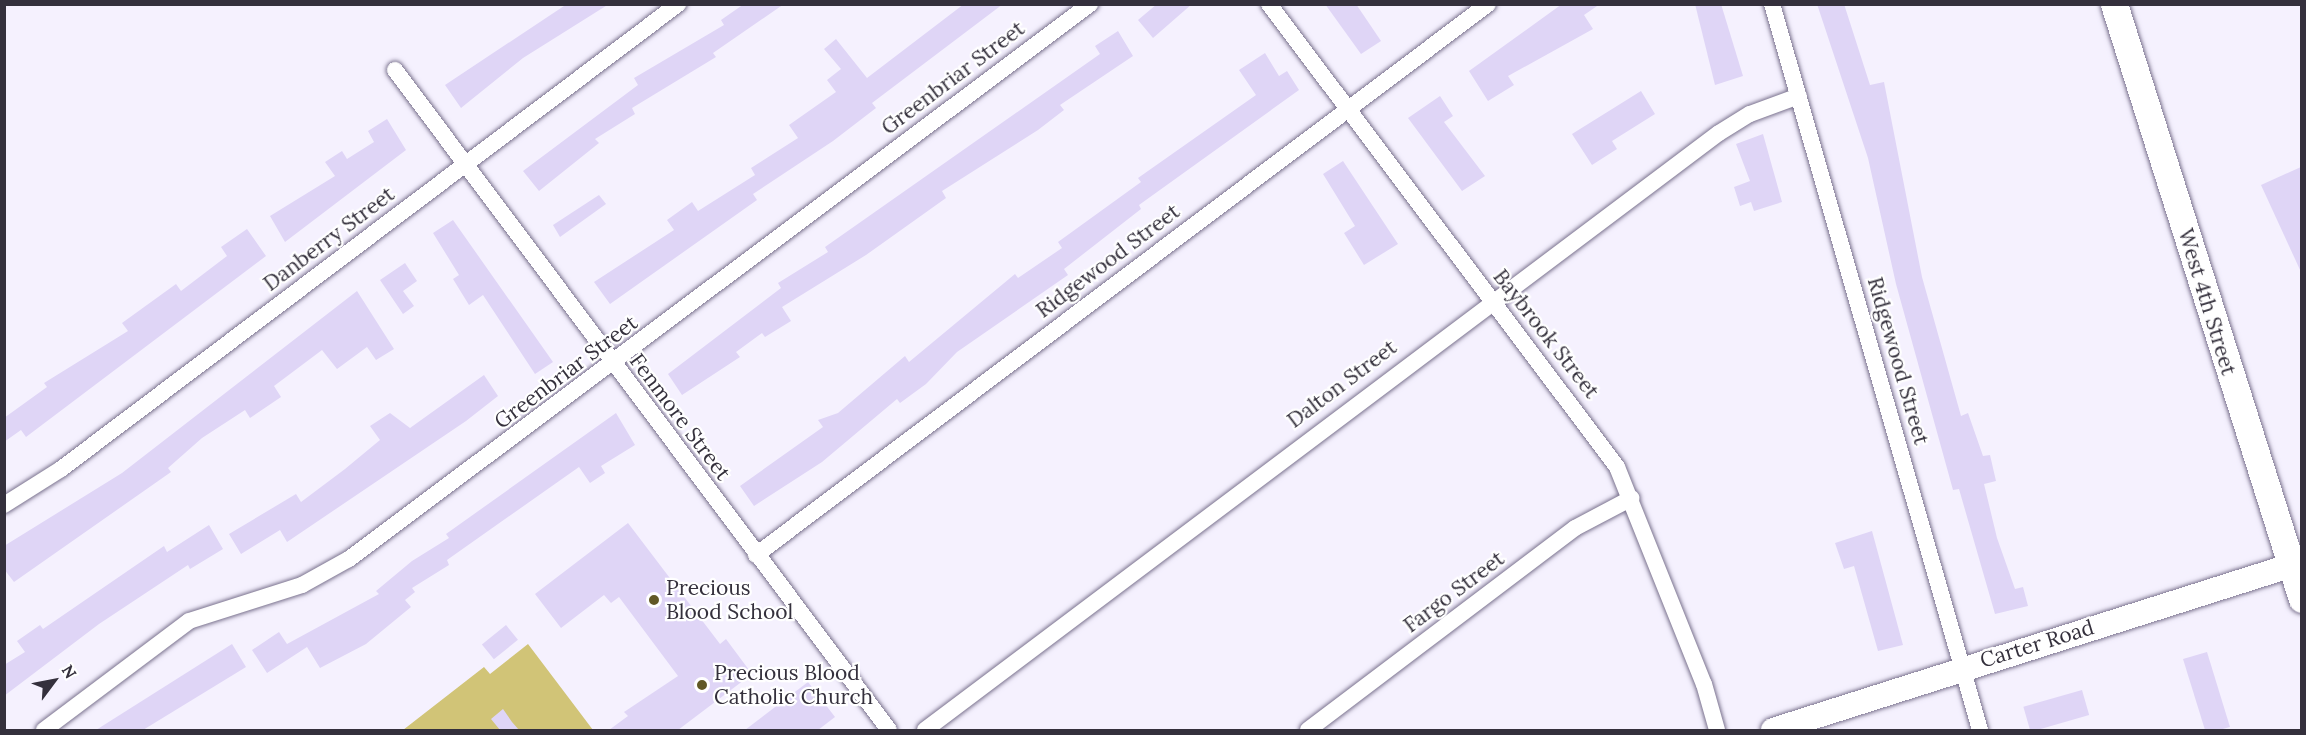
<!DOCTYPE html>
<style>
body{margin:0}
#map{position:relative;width:2306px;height:735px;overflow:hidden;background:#f5f1fe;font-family:Lora,serif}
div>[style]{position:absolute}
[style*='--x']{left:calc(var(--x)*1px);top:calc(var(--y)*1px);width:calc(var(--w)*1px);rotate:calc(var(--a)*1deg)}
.green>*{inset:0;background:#d1c477}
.building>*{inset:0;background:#dfd5f6;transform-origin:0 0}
.roads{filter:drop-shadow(0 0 2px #7a728e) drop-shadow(0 0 2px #7a728e)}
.street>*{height:16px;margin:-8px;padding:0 8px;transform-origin:8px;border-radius:8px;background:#fff}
.secondary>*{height:24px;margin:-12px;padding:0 12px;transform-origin:12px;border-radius:12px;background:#fff}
.primary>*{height:27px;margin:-13.5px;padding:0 13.5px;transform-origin:13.5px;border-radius:13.5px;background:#fff}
.dots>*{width:16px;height:16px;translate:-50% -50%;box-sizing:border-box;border:3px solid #fff;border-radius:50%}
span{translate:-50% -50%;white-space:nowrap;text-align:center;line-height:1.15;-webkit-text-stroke:4.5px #fff;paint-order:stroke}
.street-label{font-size:21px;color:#34303c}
.poi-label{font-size:21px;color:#34303c}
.left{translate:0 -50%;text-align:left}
.frame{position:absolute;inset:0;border:6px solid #34303c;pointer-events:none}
.north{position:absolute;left:24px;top:651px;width:60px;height:60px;-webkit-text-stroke:4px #fff;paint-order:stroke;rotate:58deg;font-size:16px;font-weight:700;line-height:24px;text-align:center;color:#34303c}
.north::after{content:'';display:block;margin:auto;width:21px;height:27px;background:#34303c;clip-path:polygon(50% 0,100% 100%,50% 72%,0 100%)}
</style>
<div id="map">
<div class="green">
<div style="clip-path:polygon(528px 644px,593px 730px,403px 730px,484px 667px,490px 674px)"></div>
</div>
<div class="building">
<div style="clip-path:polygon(567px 4px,609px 4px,523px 58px,461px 108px,445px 85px)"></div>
<div style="clip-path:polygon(744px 4px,784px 4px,713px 53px,716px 57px,632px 108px,635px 114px,595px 139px,599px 143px,539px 191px,523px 171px,638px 85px,634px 78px,724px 25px,721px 20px)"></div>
<div style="clip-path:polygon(964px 4px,1003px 4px,872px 103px,876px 108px,833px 141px,753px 194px,757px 200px,610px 304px,594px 282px,674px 230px,667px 220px,692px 202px,698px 211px,755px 175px,751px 168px,798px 138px,789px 125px,836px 92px,827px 80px,841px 69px,824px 49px,836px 39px,867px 78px)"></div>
<div style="clip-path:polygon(1157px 4px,1192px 4px,1153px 38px,1138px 20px)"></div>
<div style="clip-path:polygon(1325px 4px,1356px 4px,1381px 41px,1361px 54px)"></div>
<div style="clip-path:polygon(1562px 4px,1600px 4px,1584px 15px,1593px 29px,1508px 76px,1514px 85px,1488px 101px,1469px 71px)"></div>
<div style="clip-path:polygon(1695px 4px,1721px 4px,1743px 76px,1715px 85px)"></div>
<div style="clip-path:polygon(1817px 4px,1844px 4px,1870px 85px,1884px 82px,1922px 277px,1961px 416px,1968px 413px,1983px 456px,1990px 455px,1996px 481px,1984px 484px,1997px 538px,2015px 589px,2023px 587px,2028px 606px,1995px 614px,1959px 489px,1953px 490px,1896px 284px,1868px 158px)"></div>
<div style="clip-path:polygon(1118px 31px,1133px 56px,1060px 105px,1064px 110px,1038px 130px,942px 191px,946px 198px,866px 255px,782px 307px,791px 321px,765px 337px,762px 333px,736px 352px,740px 357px,682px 395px,668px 374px,781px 288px,778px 283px,828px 252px,825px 247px,1100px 54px,1095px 46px)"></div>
<div style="clip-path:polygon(1265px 53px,1279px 76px,1287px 71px,1299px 90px,1139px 205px,1141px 209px,1064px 269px,1068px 275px,957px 352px,926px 384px,900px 403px,897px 399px,822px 462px,754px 506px,740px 486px,823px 427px,818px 420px,838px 413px,905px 356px,909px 362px,1015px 274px,1018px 278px,1062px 248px,1058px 242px,1141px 182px,1138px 178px,1256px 95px,1239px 70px)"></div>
<div style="clip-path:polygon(1641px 91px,1655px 114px,1612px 141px,1617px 149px,1592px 165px,1572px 134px)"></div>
<div style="clip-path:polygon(1440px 96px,1453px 116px,1444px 122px,1485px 176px,1462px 191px,1408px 118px)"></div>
<div style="clip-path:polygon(387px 119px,406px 150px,285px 242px,270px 216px,335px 176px,325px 162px,342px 151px,347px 159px,374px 142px,368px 131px)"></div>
<div style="clip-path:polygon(1763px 134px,1782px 202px,1754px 211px,1751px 202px,1740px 206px,1734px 187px,1750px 181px,1736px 144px)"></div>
<div style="clip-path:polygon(1343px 161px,1398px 244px,1364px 265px,1344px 233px,1355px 226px,1323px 174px)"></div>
<div style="clip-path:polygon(2301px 167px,2301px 272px,2261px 185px)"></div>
<div style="clip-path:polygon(599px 195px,606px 204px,560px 237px,553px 225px)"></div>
<div style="clip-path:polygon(453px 220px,553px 362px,535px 374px,483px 295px,469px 305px,453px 279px,459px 275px,433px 233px)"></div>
<div style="clip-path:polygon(247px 229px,266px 256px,26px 437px,21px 430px,4px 442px,4px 418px,47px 387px,44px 383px,128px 331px,122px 323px,176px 284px,181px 291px,227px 256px,221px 247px)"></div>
<div style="clip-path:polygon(405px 263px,417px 281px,403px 291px,414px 306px,403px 314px,380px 280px)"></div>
<div style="clip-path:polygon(357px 291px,394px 349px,376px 360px,367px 347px,337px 369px,322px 350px,274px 386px,281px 397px,250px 418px,245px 410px,202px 438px,168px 468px,171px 472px,14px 582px,4px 569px,4px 546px,122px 473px)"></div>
<div style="clip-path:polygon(484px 375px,498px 396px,466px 421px,287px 542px,280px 530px,241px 554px,229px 534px,296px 494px,301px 502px,345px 469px,380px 440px,370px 426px,390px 413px,410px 428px)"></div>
<div style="clip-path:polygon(616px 413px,635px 445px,601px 466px,605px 473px,590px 483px,579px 467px,447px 560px,449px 565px,412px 588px,415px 592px,405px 600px,411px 607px,366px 644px,320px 668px,307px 647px,267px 673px,252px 650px,279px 632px,287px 644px,379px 594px,376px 591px,412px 561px,449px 538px,446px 534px)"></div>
<div style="clip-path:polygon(628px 523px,720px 644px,726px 639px,752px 674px,678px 730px,609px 730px,628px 716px,624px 712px,678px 676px,619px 597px,611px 603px,604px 595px,561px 628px,535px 594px)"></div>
<div style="clip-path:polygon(209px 525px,223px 549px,190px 569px,188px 565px,99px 624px,4px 696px,4px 665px,25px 652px,17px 641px,40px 625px,43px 629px,164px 546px,167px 552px)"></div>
<div style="clip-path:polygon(1872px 531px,1903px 645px,1878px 651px,1854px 566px,1844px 569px,1835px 543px)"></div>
<div style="left:506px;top:625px;width:19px;height:31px;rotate:51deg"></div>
<div style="clip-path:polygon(232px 644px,246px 667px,143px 730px,96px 730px)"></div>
<div style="clip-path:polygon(2207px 652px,2230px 727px,2219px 730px,2205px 730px,2183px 659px)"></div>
<div style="clip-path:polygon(808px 682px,835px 717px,818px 730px,745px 730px)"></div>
<div style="left:2082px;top:690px;width:26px;height:61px;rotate:74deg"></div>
<div style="clip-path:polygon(503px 709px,512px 722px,519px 730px,500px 730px,491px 719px)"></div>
</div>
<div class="roads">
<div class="street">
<div style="--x:1269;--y:4;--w:579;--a:53.07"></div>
<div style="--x:1617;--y:467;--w:234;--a:68.2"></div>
<div style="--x:1704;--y:684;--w:48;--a:74.2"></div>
<div style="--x:1772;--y:4;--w:755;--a:74.01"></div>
<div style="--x:395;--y:70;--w:824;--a:53.19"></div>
<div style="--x:4;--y:505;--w:67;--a:-32.3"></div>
<div style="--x:61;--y:469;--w:773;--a:-37"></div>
<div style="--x:756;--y:555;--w:916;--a:-36.97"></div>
<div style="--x:44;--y:730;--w:181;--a:-36.9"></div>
<div style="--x:189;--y:621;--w:119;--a:-17.7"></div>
<div style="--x:302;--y:585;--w:54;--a:-29"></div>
<div style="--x:349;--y:559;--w:926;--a:-36.83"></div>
<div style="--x:925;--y:730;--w:993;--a:-36.94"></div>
<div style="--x:1719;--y:133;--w:36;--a:-32"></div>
<div style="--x:1750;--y:114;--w:52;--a:-20.2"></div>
<div style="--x:1308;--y:730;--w:335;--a:-37.1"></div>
<div style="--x:1575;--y:528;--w:64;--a:-27.8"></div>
</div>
<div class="secondary">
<div style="--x:1773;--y:730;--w:555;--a:-17.62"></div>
</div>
<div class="primary">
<div style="--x:2114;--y:4;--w:624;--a:72.47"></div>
</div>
</div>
<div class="dots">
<div style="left:654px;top:600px;background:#615825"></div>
<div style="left:702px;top:685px;background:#615825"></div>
</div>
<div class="street-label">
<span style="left:953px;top:78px;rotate:-37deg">Greenbriar Street</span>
<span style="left:329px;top:239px;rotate:-37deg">Danberry Street</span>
<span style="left:1108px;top:261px;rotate:-37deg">Ridgewood Street</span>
<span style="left:2207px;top:302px;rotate:73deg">West 4th Street</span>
<span style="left:1546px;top:334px;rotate:52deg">Baybrook Street</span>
<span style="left:1898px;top:361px;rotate:74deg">Ridgewood Street</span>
<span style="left:566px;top:372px;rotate:-37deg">Greenbriar Street</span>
<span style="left:1342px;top:384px;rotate:-37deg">Dalton Street</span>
<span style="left:680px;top:417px;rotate:53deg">Fenmore Street</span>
<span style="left:1454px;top:592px;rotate:-37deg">Fargo Street</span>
<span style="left:2037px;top:644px;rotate:-17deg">Carter Road</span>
</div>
<div class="poi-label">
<span class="left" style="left:666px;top:600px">Precious<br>Blood School</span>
<span class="left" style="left:714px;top:685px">Precious Blood<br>Catholic Church</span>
</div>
<div class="frame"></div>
<div class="north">N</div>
</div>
